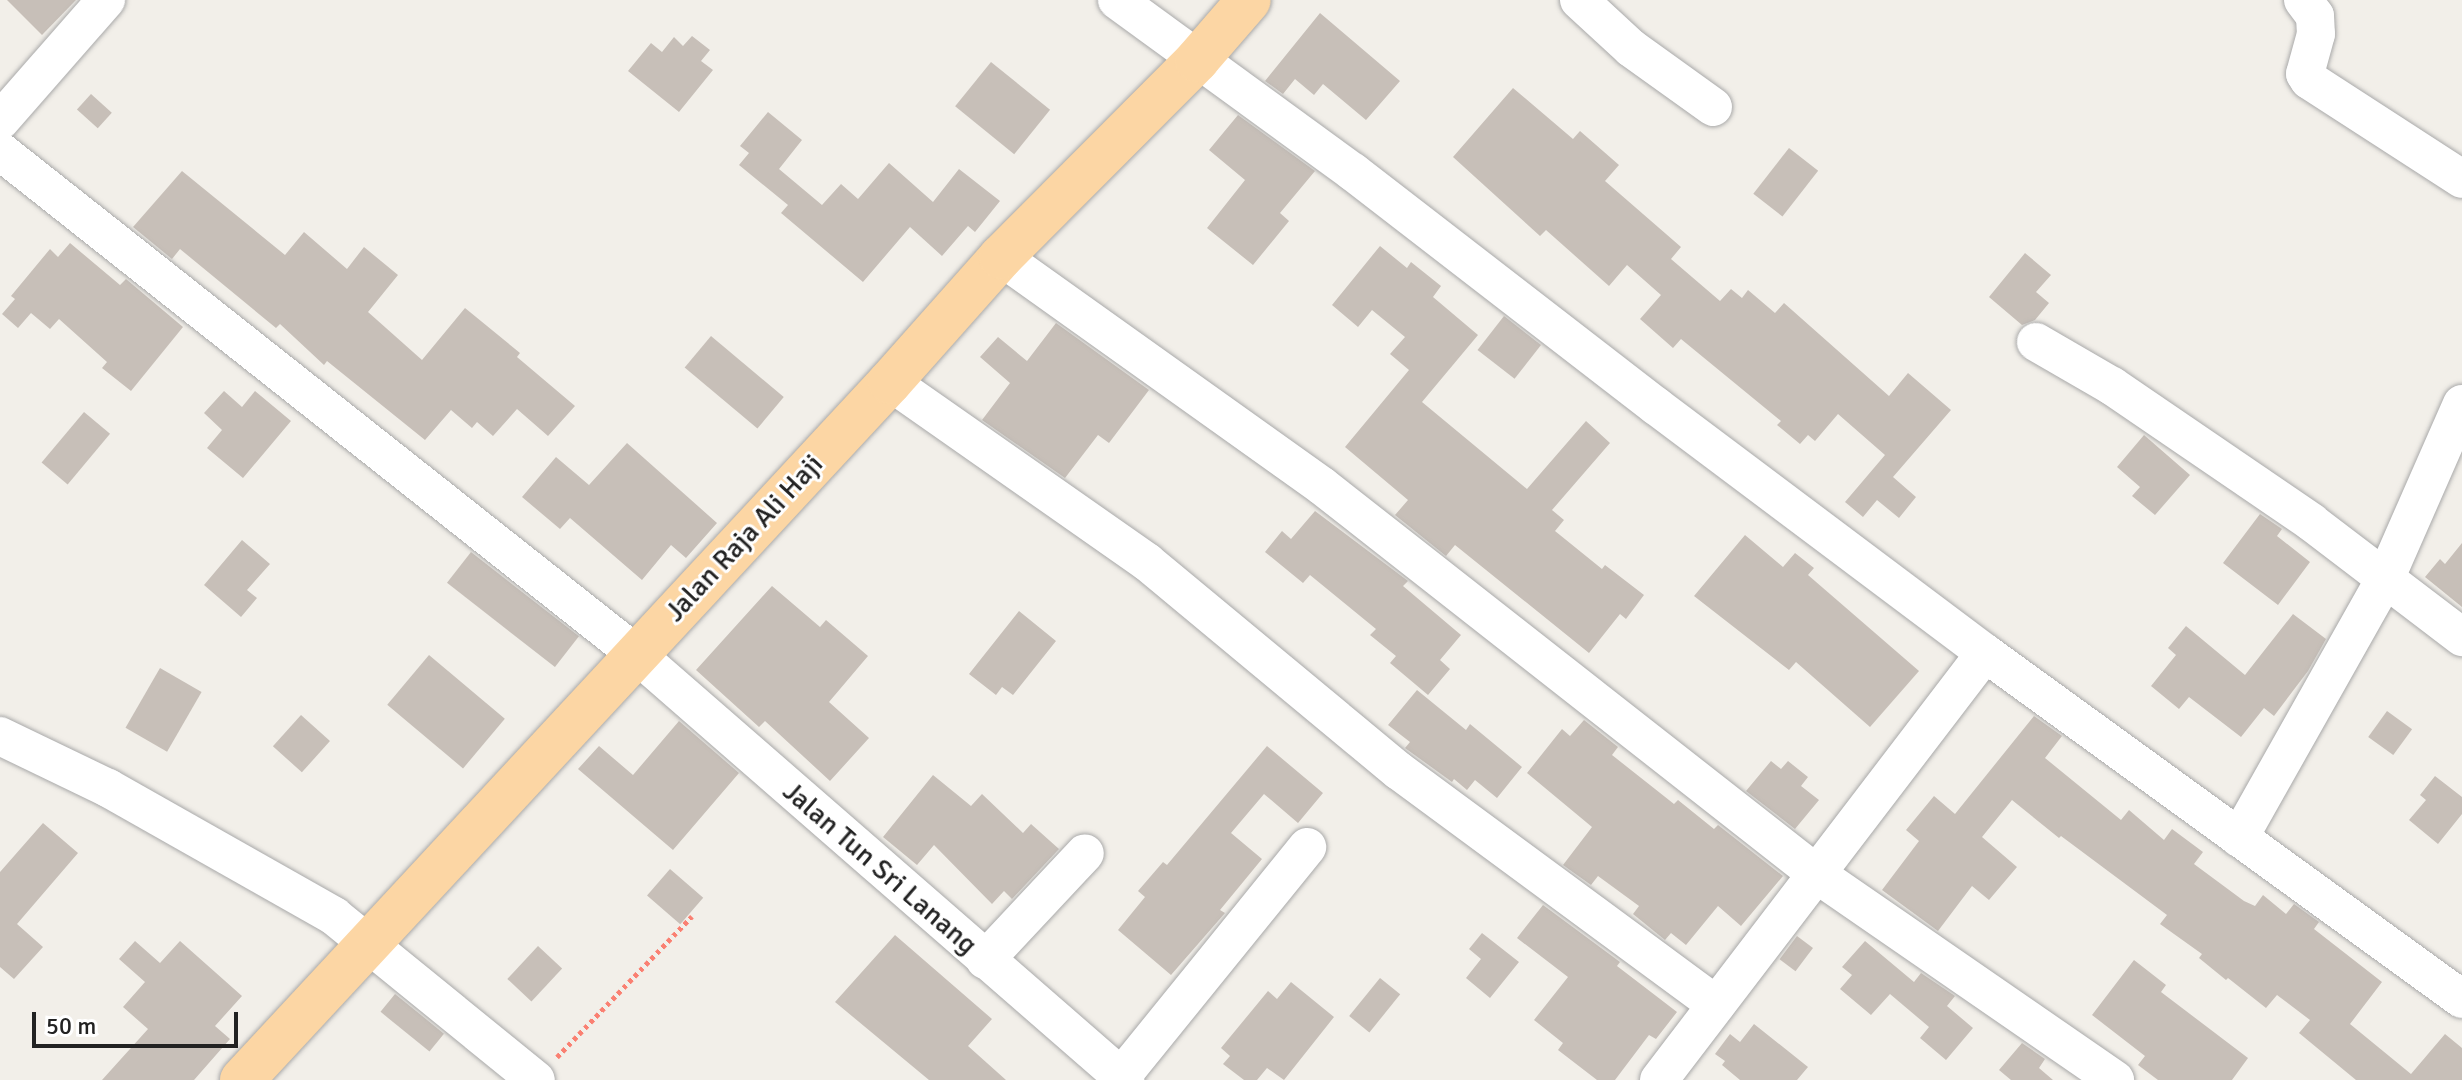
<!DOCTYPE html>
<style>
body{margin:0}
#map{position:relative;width:2462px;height:1080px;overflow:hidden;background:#f2efe9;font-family:Signika,sans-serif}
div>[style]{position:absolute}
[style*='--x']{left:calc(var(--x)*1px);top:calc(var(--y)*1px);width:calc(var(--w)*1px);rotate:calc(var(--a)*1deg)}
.building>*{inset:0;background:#c7bfb8;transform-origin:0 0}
.path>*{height:5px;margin-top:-2.5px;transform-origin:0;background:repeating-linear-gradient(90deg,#fa8072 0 4px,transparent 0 8px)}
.roads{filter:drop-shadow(0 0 2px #a9a9a9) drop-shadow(0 0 2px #a9a9a9)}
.minor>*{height:38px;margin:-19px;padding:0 19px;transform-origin:19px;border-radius:19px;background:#fff}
.major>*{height:44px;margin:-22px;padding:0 22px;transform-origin:22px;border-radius:22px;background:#fcd6a4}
span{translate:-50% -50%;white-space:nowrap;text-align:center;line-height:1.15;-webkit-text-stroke:6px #fff;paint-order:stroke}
.street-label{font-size:28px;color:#222}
.scale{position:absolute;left:32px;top:1012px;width:206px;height:36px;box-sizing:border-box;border:4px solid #222;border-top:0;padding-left:10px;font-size:24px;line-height:28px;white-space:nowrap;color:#222;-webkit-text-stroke:6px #fff;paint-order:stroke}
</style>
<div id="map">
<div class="building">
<div style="clip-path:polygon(7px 0,76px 0,42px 35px)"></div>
<div style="clip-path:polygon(1320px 13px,1400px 81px,1366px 120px,1323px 84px,1314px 95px,1295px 79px,1283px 94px,1265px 81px)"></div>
<div style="clip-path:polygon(692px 36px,710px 50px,701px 61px,713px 70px,679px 112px,628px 71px,651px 43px,662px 52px,674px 37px,683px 46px)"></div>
<div style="left:991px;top:62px;width:76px;height:57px;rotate:39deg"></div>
<div style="clip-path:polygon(1513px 88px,1573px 139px,1580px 131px,1619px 165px,1605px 181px,1681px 247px,1671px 259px,1720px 301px,1731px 289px,1742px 298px,1748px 290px,1775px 313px,1784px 303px,1889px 396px,1908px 373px,1951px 410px,1893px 477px,1916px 497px,1899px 518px,1877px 500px,1863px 517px,1845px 502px,1885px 455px,1838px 414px,1815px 441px,1808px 435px,1800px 444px,1777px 425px,1781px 421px,1681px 339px,1673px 348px,1640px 319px,1661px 295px,1627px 265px,1609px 286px,1546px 230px,1540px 236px,1453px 157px)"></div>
<div style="left:91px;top:94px;width:28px;height:21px;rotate:42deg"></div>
<div style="clip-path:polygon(768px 112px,802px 140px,779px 169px,822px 205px,841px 184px,858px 199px,889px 163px,933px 202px,959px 169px,1000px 201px,975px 232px,968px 226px,942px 256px,910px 227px,863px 282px,781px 213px,788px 205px,739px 165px,749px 153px,740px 146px)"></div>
<div style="clip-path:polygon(1238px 115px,1315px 171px,1280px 213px,1289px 221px,1253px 265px,1207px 228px,1245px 180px,1209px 150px)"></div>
<div style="left:1789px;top:148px;width:37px;height:58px;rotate:38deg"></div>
<div style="clip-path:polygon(182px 171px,285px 255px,304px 232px,347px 269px,364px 247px,398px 275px,368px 312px,422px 360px,465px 308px,520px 353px,517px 357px,575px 406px,548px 436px,517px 409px,493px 436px,477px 422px,472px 428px,451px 410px,425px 440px,327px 361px,324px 365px,280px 324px,276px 328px,180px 249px,172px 259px,133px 227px)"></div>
<div style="clip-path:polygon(70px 243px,120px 285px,126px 279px,183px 327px,131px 391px,102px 368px,107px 362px,59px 319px,50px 329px,31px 313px,18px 328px,2px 314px,15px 299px,11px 296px,50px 249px,58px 257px)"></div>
<div style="clip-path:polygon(1380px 246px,1407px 268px,1411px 262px,1441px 286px,1433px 297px,1478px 335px,1422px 402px,1527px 489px,1586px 421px,1610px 443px,1552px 510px,1564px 520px,1555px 531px,1602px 569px,1605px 565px,1644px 595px,1626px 619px,1620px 614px,1589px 653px,1455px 545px,1446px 556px,1395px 515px,1408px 500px,1345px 447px,1409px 370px,1390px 354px,1405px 337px,1372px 310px,1358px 327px,1332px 305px)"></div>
<div style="clip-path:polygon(2025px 253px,2051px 275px,2036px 292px,2049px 303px,2035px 320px,2022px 325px,1989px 297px)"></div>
<div style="left:1504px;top:316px;width:47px;height:43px;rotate:38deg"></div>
<div style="clip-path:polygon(1056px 323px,1149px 390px,1109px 443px,1098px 435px,1065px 478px,982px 420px,1010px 383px,980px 357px,998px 337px,1027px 361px)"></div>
<div style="left:711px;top:336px;width:95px;height:41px;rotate:40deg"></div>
<div style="clip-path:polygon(224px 391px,242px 407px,255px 391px,291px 421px,243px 478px,207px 448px,222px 430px,204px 413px)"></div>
<div style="left:84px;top:412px;width:34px;height:66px;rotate:40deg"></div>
<div style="clip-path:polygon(2144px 435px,2190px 475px,2155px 515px,2132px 496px,2140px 487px,2117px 467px)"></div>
<div style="clip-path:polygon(627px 443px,717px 523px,686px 558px,671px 545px,642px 580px,570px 518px,560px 529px,522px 497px,556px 457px,589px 485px)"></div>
<div style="clip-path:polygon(1315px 511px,1408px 581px,1403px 586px,1461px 635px,1440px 660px,1450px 669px,1428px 695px,1390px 663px,1396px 656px,1370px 635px,1376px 629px,1310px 575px,1303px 583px,1265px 552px,1282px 531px,1291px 539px)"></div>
<div style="clip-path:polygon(2260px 514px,2282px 529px,2277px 536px,2310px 562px,2278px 605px,2223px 563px)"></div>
<div style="clip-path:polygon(1745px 535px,1783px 567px,1795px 553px,1814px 568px,1808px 575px,1919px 671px,1870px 727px,1796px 662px,1789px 670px,1694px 596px)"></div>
<div style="clip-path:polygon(242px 540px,270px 564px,247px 590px,257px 598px,241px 617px,204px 585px)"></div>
<div style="clip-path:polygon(2462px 543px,2462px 607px,2425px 577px,2440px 559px,2445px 564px)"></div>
<div style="left:471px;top:552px;width:137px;height:39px;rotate:38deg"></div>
<div style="clip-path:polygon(772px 586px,820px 627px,826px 620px,868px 656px,829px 702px,869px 738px,830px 781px,765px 721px,759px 727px,696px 670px)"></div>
<div style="clip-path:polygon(1019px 611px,1056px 641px,1013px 695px,1002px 687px,996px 695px,969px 674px)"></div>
<div style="clip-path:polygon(2293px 614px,2326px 639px,2308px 671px,2274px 716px,2264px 708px,2241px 737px,2189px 697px,2179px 709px,2151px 686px,2176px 655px,2168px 648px,2186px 626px,2245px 675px)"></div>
<div style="left:429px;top:655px;width:99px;height:65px;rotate:40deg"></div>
<div style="left:160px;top:668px;width:48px;height:69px;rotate:30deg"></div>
<div style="clip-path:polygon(1417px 690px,1466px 730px,1470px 724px,1522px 767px,1497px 798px,1475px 780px,1467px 790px,1454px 779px,1452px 782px,1405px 748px,1410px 742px,1388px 725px)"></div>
<div style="left:2387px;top:711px;width:31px;height:32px;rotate:36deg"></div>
<div style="left:301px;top:715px;width:39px;height:42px;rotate:42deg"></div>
<div style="clip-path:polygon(2034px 716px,2062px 736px,2045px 758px,2121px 820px,2129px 810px,2164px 840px,2172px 829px,2203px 852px,2194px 864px,2244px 901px,2255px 906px,2263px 895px,2286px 914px,2294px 904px,2319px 922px,2314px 929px,2382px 982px,2350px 1024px,2411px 1074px,2445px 1034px,2462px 1048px,2462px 1080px,2356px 1080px,2299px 1033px,2310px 1020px,2277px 995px,2266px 1008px,2228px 978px,2226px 980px,2199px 958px,2202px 954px,2160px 924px,2167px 915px,2061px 836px,2059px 838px,2012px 800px,1982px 837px,2017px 867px,1989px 900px,1972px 886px,1938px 931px,1882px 890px,1919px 841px,1906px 830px,1934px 796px,1955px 814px)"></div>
<div style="clip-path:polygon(1584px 720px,1618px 747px,1612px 755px,1674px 804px,1678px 800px,1714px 829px,1718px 825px,1783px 876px,1741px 926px,1718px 906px,1686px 945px,1671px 933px,1665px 940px,1633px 914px,1639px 906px,1598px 876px,1591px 885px,1563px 865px,1592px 827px,1527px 773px,1562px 729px,1570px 736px)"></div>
<div style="clip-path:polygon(679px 721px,739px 773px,673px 850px,578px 769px,599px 746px,633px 775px)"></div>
<div style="clip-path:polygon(1267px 746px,1323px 793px,1298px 823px,1264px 794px,1231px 833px,1262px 859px,1220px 910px,1225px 913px,1171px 975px,1118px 930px,1145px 897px,1138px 891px,1163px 862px,1167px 865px)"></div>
<div style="clip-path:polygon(1771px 761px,1781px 769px,1788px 761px,1808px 777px,1801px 786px,1819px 800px,1795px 829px,1746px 791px)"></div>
<div style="clip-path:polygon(933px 775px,971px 806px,982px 794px,1023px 833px,1031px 824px,1059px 849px,1012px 899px,1004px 891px,992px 904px,934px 845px,917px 865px,883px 837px)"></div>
<div style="clip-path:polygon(2435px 776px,2462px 797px,2462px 814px,2438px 844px,2409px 820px,2426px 800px,2420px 795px)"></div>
<div style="clip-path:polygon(43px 823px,78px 853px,17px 924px,43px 947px,14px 979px,0 967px,0 872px)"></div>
<div style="left:670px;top:869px;width:44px;height:35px;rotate:41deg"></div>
<div style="clip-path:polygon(1543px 905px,1620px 962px,1617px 966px,1677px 1012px,1656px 1039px,1649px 1035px,1615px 1080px,1597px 1080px,1558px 1050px,1563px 1043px,1534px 1020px,1568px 977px,1517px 938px)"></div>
<div style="clip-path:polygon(1482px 933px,1519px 962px,1490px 998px,1466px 978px,1481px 959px,1469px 949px)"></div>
<div style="clip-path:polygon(895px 935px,992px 1019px,968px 1046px,1006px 1080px,929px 1080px,835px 1002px)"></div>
<div style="left:1797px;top:936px;width:20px;height:29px;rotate:37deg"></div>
<div style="clip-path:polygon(135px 941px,160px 963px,180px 941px,242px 996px,215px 1026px,230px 1039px,194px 1080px,102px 1080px,148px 1029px,123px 1007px,145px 982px,119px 959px)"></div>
<div style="clip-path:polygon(1865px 941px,1914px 982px,1921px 973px,1955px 996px,1947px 1006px,1973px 1028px,1946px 1060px,1920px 1038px,1929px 1027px,1890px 994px,1871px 1015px,1840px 989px,1852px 975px,1842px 967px)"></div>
<div style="left:538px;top:946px;width:33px;height:45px;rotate:43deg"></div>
<div style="clip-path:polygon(2134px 960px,2166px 985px,2161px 992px,2248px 1058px,2232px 1080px,2158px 1080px,2138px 1065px,2145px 1056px,2092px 1015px)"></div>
<div style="left:1380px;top:978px;width:26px;height:49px;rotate:39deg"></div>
<div style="clip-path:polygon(1291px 982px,1334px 1017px,1284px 1080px,1267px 1068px,1257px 1080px,1244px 1080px,1223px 1064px,1230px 1056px,1221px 1048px,1268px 991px,1277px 999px)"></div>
<div style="left:395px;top:994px;width:63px;height:23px;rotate:39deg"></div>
<div style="clip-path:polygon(1754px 1024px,1808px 1067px,1797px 1080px,1740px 1080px,1722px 1065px,1725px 1061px,1715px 1054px,1730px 1034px,1740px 1042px)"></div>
<div style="clip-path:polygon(2022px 1043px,2045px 1059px,2039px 1068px,2053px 1080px,2011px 1080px,1999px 1070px)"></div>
</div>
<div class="path">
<div style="--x:557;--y:1057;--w:195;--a:-46.2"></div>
</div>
<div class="roads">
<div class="minor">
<div style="--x:1117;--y:0;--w:292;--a:36.1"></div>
<div style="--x:1353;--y:172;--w:383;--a:37.7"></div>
<div style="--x:1656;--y:406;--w:411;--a:36.9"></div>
<div style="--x:1985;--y:653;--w:589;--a:35.96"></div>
<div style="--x:1579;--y:0;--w:71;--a:42.7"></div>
<div style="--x:1631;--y:48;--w:101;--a:35.7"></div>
<div style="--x:2303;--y:0;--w:20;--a:53"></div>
<div style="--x:2315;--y:16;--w:18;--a:87"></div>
<div style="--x:2316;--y:34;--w:41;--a:105.4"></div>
<div style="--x:2305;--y:74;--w:7;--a:56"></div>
<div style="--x:2309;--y:80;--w:182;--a:32.9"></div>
<div style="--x:0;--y:121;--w:161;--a:-48.8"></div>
<div style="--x:0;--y:151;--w:811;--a:38.34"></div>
<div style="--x:636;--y:654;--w:649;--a:41.06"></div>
<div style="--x:1001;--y:257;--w:394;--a:35.5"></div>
<div style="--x:1322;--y:486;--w:630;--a:38.11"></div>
<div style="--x:1818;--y:875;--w:361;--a:34.6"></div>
<div style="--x:2036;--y:342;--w:88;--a:30.1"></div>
<div style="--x:2112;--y:386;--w:241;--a:34.3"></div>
<div style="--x:2311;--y:522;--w:190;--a:37.3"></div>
<div style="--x:890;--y:382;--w:314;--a:35"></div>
<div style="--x:1147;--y:562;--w:327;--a:39.7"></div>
<div style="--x:1399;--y:771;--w:394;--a:36.4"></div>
<div style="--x:0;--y:736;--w:120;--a:25.7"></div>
<div style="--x:108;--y:788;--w:260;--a:29.5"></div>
<div style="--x:334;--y:916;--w:260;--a:39.1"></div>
<div style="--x:2239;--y:838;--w:300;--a:-60.6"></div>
<div style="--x:2386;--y:577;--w:189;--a:-66.3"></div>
<div style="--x:985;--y:960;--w:146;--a:-46.9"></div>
<div style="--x:1121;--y:1077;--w:296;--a:-51"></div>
<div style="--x:1659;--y:1080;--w:537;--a:-52.64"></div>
</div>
<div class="major">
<div style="--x:242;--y:1080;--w:952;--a:-47.13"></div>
<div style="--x:890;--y:382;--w:167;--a:-48.4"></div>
<div style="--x:1001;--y:257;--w:278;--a:-45.1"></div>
<div style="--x:1197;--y:60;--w:79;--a:-49.1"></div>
</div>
</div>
<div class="street-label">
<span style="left:744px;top:538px;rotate:-47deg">Jalan Raja Ali Haji</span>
<span style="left:880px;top:868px;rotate:41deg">Jalan Tun Sri Lanang</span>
</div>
<div class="scale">50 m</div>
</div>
